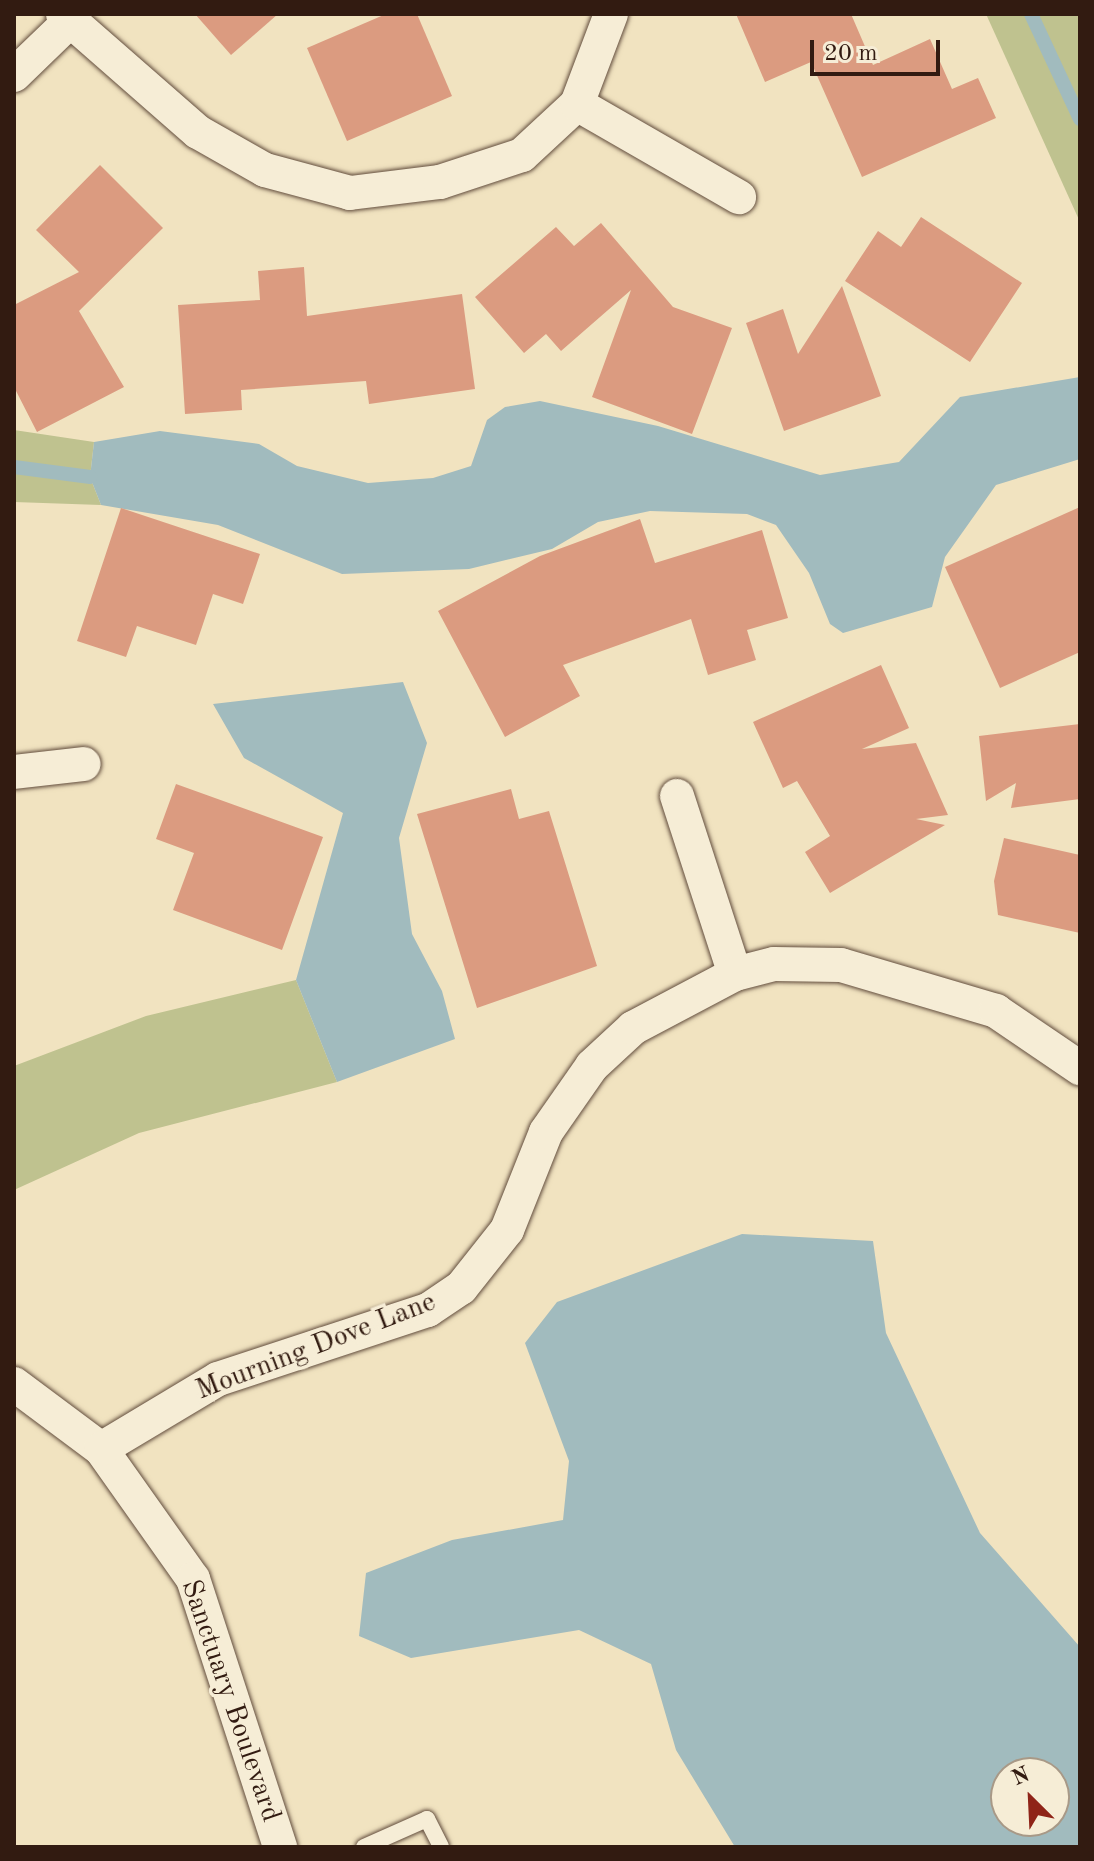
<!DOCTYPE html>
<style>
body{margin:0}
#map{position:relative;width:1094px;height:1861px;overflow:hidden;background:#f1e3c0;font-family:"Old Standard TT",serif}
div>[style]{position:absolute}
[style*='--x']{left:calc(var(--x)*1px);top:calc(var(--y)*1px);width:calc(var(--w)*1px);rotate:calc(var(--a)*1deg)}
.green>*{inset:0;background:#bfc28f}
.water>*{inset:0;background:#a1bbbe}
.stream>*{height:14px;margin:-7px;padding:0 7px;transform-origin:7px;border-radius:7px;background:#a1bbbe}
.building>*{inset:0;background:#db9b80}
.roads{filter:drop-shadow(0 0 2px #624d3d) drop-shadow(0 0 2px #624d3d)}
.lane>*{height:16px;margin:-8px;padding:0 8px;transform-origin:8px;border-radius:8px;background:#f6edd6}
.street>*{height:34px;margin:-17px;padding:0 17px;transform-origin:17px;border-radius:17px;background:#f6edd6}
span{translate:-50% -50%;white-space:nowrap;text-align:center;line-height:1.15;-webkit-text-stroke:7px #f6edd6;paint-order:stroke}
.street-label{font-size:28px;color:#321b11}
.frame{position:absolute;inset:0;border:16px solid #321b11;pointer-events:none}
.north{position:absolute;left:990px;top:1757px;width:80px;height:80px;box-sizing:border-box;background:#f6edd6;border:2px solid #a89987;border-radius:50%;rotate:336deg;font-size:22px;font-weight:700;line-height:32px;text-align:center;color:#321b11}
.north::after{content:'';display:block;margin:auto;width:28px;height:36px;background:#8f2418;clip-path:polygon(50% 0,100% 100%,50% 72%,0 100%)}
.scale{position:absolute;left:810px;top:40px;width:130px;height:36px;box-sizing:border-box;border:4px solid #321b11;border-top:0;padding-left:10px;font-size:24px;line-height:28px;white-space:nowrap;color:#321b11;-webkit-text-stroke:6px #f6edd6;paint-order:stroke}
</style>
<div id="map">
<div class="green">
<div style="clip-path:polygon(986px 14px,1080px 14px,1080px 222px)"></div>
<div style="clip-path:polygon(14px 430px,94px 442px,90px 477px,101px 505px,14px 502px)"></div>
<div style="clip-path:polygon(296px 980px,337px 1082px,139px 1133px,14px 1190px,14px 1066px,146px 1016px)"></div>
</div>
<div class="water">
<div style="clip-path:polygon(1080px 377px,1080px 459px,996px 485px,945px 557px,932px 607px,843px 633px,830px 624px,809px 573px,776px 525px,747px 514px,650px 511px,598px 522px,552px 549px,469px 569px,342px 574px,218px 525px,101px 505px,90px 477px,94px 442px,160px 431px,259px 444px,297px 466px,368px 483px,433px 478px,471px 466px,487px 420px,505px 407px,540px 401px,658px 426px,820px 475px,899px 462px,960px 397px)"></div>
<div style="clip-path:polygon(403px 682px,427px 743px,399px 838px,412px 934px,442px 991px,455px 1039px,337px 1082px,296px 980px,343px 813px,244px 758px,213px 704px)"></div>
<div style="clip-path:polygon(evenodd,742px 1234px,873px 1241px,886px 1333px,980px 1533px,1080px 1647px,1080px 1847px,735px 1847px,676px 1750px,651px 1664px,579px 1630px,411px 1658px,359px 1636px,366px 1573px,452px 1540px,563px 1520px,569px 1461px,525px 1343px,557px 1302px,742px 1234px,1006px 1773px,1054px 1773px,1054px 1821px,1006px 1821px,1006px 1773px)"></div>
</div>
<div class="stream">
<div style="--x:1031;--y:14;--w:116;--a:65"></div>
<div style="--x:14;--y:467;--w:77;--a:7.5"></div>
</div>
<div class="building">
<div style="clip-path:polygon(195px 14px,278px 14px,231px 55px)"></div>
<div style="clip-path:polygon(386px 14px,417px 14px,452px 96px,347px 141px,307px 48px)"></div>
<div style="clip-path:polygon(736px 14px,851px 14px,873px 65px,930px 39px,952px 89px,978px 78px,996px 118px,862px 177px,811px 62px,765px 82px)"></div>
<div style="clip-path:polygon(100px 165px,163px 228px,79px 311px,124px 387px,37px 432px,14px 387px,14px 305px,79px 272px,36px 230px)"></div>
<div style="clip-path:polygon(921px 217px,1022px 283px,970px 362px,845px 281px,878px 231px,901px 247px)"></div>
<div style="clip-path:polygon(601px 223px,673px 307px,732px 328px,692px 434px,592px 397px,631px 290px,561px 351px,546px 334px,524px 353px,475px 297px,556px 227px,574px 246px)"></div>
<div style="clip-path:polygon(304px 267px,307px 316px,462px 294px,475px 389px,369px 404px,366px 381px,241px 390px,242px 410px,185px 414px,178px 305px,260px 300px,258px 271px)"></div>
<div style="clip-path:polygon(842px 286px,881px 396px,784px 431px,746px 323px,783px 309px,798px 354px)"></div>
<div style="clip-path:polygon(1080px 507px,1080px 652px,1000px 688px,945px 567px)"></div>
<div style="clip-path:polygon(121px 508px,260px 554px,243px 604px,213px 594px,196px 645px,137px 626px,126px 657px,77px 641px)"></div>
<div style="clip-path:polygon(640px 519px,655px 563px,762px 530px,788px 618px,747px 630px,756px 660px,708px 675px,691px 619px,563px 665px,580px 696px,505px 737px,438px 611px,540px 556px)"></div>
<div style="clip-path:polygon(881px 665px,909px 728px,862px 749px,916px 743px,948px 815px,916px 819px,945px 825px,830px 893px,805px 852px,830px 836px,797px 781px,783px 788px,753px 722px)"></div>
<div style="clip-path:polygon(1080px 724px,1080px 799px,1011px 808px,1016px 783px,986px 801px,979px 736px)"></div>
<div style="clip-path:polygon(176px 784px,323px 837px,282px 950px,173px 910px,194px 853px,156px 839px)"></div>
<div style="clip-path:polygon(511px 789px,519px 819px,549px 811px,597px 966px,477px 1008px,417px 814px)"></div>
<div style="clip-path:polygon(1004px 838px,1080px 855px,1080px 933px,998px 915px,994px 881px)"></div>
</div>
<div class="roads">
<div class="lane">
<div style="--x:364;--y:1847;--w:69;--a:-24"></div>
<div style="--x:427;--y:1819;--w:31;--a:63"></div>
</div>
<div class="street">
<div style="--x:63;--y:14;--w:179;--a:41.2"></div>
<div style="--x:198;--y:132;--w:77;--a:29.6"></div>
<div style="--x:265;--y:170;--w:88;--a:15.1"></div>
<div style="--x:350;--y:193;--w:91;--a:-7"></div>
<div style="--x:440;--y:182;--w:86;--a:-18.2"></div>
<div style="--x:522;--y:155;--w:75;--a:-42.8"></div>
<div style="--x:577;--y:104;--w:96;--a:-69.3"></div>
<div style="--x:14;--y:75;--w:79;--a:-44"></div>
<div style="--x:577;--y:104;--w:187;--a:29.9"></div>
<div style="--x:14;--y:772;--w:70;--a:-6.5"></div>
<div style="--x:677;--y:796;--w:187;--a:72"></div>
<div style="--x:14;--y:1384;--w:109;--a:36.8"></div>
<div style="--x:101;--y:1449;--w:159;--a:54.7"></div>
<div style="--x:193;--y:1579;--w:282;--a:72"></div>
<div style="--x:101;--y:1449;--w:136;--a:-30.9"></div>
<div style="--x:218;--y:1379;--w:221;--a:-18.2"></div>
<div style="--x:428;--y:1310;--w:40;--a:-34"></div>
<div style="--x:461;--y:1288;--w:74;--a:-51.6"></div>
<div style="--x:507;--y:1230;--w:105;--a:-68.3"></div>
<div style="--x:546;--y:1132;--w:80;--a:-55.1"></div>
<div style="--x:592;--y:1066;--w:56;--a:-42.8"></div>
<div style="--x:633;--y:1028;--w:115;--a:-27.9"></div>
<div style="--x:735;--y:974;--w:40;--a:-14.4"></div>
<div style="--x:774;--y:964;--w:67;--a:0.9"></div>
<div style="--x:841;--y:965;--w:162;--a:16.5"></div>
<div style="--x:996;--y:1011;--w:102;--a:34.2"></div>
</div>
</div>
<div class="street-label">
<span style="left:316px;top:1347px;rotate:-21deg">Mourning Dove Lane</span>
<span style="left:230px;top:1701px;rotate:71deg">Sanctuary Boulevard</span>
</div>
<div class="frame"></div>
<div class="north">N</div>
<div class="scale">20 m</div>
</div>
